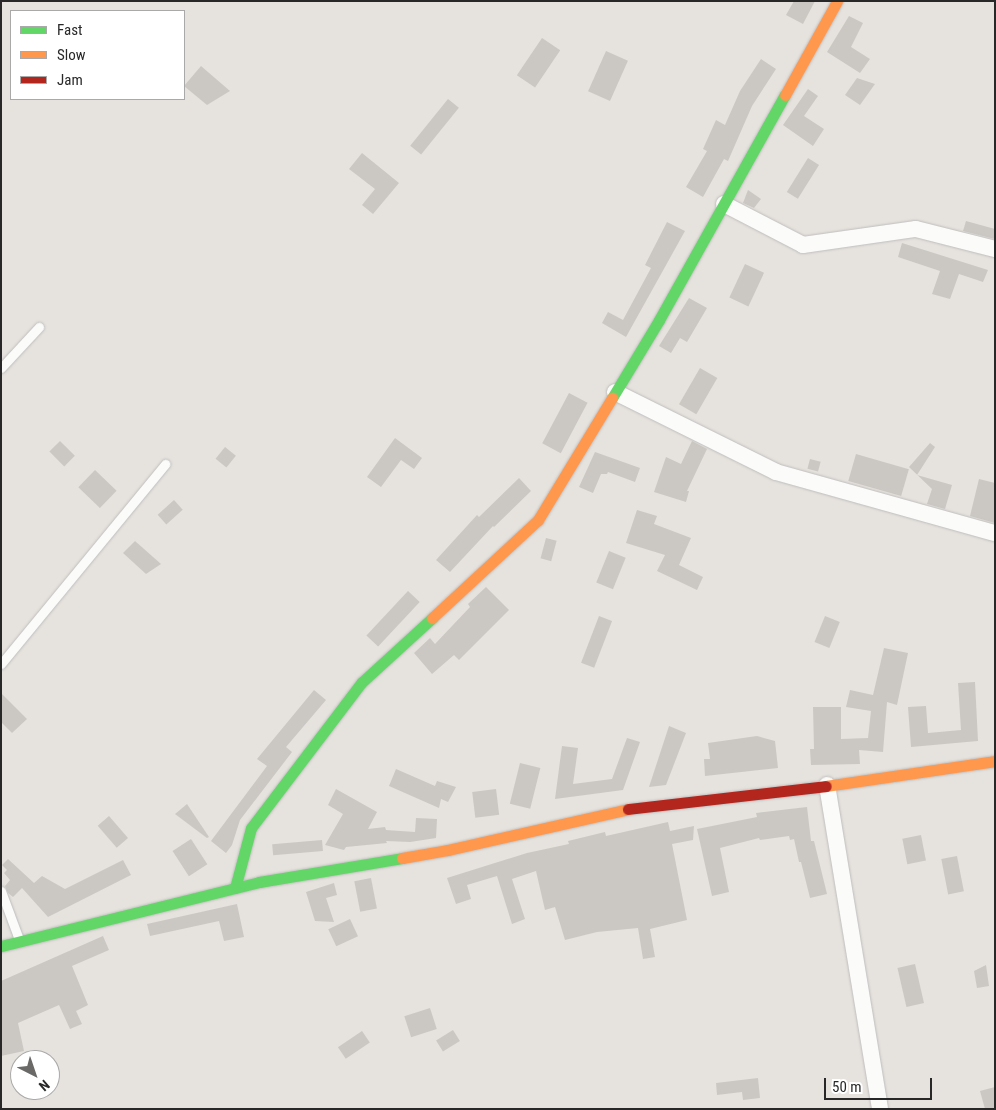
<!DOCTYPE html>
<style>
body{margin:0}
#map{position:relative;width:996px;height:1110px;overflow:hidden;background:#e6e2dd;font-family:"Roboto Condensed",sans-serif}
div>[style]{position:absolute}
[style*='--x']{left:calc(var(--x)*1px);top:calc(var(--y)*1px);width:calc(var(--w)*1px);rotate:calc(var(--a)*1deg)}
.building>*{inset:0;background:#cbc8c4;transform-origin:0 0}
.roads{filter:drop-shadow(0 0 1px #bfbebf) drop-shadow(0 0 1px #bfbebf)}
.lane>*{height:9px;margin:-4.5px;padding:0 4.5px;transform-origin:4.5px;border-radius:4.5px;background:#fbfbfa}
.street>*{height:16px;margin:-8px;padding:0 8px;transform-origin:8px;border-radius:8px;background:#fbfbfa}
.fast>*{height:11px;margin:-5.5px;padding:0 5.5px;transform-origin:5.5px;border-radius:5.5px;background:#63d668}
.slow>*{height:11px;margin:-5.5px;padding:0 5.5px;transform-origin:5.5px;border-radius:5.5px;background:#ff974d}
.jam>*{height:11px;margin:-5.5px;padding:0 5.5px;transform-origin:5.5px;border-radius:5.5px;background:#b3261e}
span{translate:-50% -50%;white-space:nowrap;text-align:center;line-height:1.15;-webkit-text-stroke:4px #fff;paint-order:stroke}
.frame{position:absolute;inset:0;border:2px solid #282828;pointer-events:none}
.legend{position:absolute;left:10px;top:10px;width:175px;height:90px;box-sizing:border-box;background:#fff;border:1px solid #a9a9a9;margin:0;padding:6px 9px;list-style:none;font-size:15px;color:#282828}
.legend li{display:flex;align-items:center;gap:10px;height:25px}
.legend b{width:25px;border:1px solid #a9a9a9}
.north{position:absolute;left:10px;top:1050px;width:50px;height:50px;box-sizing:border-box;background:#fff;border:1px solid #a9a9a9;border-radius:50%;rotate:139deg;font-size:14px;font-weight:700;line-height:20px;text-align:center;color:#282828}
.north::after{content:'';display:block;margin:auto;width:18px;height:22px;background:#6a6967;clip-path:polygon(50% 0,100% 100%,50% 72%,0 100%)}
.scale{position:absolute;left:824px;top:1078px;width:108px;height:22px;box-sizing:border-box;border:2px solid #282828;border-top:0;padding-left:6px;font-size:15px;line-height:18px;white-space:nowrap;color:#282828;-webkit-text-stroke:4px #fff;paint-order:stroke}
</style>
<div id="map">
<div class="building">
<div style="clip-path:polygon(794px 1px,815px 1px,803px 24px,786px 15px)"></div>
<div style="clip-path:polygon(849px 16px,863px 23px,851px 47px,870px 59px,860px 73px,827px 52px)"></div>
<div style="left:542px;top:38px;width:22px;height:45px;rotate:34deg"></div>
<div style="left:606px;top:51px;width:24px;height:44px;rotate:24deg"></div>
<div style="clip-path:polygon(761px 59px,776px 69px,752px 106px,728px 161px,724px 159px,703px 197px,686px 187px,707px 151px,703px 149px,716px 120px,725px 125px,740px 91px)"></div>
<div style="clip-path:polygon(201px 66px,230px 91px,207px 105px,184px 86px)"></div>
<div style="clip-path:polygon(857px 78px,875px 84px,860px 105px,845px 95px)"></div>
<div style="clip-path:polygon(808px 89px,818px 96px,804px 116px,824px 129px,813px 146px,783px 125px)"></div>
<div style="left:448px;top:99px;width:14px;height:60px;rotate:39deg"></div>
<div style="clip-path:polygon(362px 153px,399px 183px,373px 214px,362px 205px,375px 189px,349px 169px)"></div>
<div style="left:808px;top:158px;width:13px;height:40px;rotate:32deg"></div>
<div style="clip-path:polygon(748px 190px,761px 199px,754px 208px,743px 203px)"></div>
<div style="clip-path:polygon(966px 221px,995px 229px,995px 239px,963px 231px)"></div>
<div style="clip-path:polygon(667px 222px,685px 231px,626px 337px,602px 323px,608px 312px,623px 320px,651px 268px,645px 265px)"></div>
<div style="clip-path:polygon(902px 243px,988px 270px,983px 282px,959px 274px,950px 299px,932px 294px,940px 271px,898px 257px)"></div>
<div style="left:745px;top:264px;width:21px;height:37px;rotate:25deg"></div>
<div style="clip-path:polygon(689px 298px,707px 308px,687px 342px,680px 338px,671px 353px,659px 346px)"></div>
<div style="left:700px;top:368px;width:20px;height:42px;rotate:30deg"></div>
<div style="left:569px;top:393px;width:21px;height:57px;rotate:28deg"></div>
<div style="clip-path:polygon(395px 438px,422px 458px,414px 469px,401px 460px,381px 487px,367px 477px)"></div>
<div style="left:60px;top:441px;width:21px;height:15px;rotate:45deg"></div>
<div style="clip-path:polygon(692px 441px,707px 449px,687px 491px,689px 491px,686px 502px,654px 492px,666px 457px,681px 464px)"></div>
<div style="clip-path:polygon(930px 443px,935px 447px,917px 475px,952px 485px,945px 509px,927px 504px,932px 489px,909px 467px)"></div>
<div style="left:225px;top:447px;width:14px;height:15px;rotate:39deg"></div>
<div style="clip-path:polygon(595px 452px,640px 468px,635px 482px,608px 472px,607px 474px,601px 474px,593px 493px,579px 487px)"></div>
<div style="left:856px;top:454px;width:55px;height:28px;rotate:16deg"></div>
<div style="left:810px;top:459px;width:11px;height:10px;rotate:15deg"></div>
<div style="left:95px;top:470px;width:30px;height:24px;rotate:44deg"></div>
<div style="clip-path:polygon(519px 478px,531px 491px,494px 527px,493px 526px,450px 572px,436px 560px,477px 515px,479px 517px)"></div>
<div style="clip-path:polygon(979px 479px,995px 483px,995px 523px,970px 516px)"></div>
<div style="left:174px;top:500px;width:13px;height:22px;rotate:48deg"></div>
<div style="clip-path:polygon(637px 510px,657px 516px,654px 524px,691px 538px,679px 565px,703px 577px,697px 590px,657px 571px,665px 555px,626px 543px)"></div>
<div style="left:546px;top:538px;width:11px;height:21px;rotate:15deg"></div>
<div style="clip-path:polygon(135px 541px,161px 564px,146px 574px,123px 553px)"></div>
<div style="left:609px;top:551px;width:18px;height:34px;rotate:22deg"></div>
<div style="clip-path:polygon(486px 587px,509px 610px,459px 660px,454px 655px,432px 674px,414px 653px,430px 638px,435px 644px,470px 607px,468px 604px)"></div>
<div style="left:408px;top:591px;width:16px;height:61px;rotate:43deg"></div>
<div style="left:599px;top:616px;width:14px;height:50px;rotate:21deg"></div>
<div style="left:825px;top:616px;width:16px;height:28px;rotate:22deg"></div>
<div style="clip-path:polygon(884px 648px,908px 653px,897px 705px,887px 702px,883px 752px,859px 750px,860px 764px,811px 765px,810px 749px,814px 749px,813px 707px,841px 707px,841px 739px,868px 738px,871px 711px,846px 707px,850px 690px,873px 695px)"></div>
<div style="clip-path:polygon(975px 682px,978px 741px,911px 747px,908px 707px,926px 706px,928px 733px,961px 730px,958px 683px)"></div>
<div style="clip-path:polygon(314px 690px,326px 700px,286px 747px,292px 752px,240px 820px,232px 845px,226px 853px,211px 841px,267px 766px,257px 759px)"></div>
<div style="clip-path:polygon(1px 693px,27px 719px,12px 733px,1px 722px)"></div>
<div style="clip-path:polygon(669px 726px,686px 733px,666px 785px,649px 787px)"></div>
<div style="clip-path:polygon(757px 736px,775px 741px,778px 768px,705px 776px,704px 759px,710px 759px,708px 743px)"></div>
<div style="clip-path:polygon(627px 738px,640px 742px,623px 790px,555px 799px,562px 746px,578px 748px,573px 784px,612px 779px)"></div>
<div style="left:520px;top:763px;width:21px;height:42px;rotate:14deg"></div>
<div style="clip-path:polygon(396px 769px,435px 786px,437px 781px,456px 787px,448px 802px,441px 799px,439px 808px,389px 786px)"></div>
<div style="clip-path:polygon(336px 789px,377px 812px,368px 829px,385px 827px,386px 830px,415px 832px,416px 818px,437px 819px,436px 838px,410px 842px,386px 841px,387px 843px,346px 847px,344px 850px,325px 845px,343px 814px,328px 805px)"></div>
<div style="left:496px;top:789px;width:26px;height:24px;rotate:83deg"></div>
<div style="clip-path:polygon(187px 804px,209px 837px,207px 838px,175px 814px)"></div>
<div style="clip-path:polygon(807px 807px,811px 841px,814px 841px,827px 894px,810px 898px,801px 862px,799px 862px,794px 839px,790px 840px,789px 836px,760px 840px,759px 838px,720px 848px,729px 892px,712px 896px,697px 829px,757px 817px,756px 813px)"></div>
<div style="left:109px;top:816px;width:29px;height:15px;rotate:49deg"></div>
<div style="clip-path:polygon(668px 822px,670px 831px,694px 826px,693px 840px,672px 844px,687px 920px,650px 929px,655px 957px,643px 959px,638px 928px,597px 932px,565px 940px,555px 907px,545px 910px,536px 871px,512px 879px,525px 919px,512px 924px,497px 876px,467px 885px,471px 899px,456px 904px,447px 878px,527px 853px,569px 844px,568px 841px,605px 832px,606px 836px)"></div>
<div style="left:921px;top:835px;width:26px;height:19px;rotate:79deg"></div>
<div style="left:191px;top:839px;width:30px;height:22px;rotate:57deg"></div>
<div style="left:322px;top:840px;width:11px;height:50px;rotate:85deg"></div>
<div style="left:957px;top:856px;width:36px;height:16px;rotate:79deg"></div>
<div style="clip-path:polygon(8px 859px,34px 883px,42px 876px,65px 889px,123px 860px,131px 875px,48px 917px,22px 888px,13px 897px,8px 893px,5px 886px,10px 880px,4px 873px,7px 870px,2px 865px)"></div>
<div style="left:371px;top:878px;width:31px;height:17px;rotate:79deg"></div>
<div style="clip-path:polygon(334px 883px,337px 895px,326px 898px,334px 922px,315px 921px,306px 892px)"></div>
<div style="clip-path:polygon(237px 904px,244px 937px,224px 941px,219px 921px,150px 936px,147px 924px)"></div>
<div style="left:350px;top:919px;width:19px;height:24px;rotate:65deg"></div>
<div style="clip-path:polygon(103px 936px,109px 950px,72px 966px,88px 1005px,76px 1011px,82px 1024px,70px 1029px,59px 1005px,18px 1023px,24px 1051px,1px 1056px,1px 981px)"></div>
<div style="left:915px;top:964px;width:40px;height:18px;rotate:77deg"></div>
<div style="clip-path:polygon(986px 965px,989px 986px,977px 988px,974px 971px)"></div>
<div style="left:430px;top:1008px;width:22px;height:27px;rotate:72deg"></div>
<div style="left:453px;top:1030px;width:13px;height:20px;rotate:58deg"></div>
<div style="left:362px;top:1031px;width:14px;height:29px;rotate:56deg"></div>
<div style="clip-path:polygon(758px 1078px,760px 1098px,743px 1100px,742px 1092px,717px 1095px,716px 1083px)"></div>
<div style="clip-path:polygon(995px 1087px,995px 1109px,985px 1109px,980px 1091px)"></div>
</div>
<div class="roads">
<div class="lane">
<div style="--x:1;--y:368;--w:56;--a:-47.2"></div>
<div style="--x:1;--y:664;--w:259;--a:-50.6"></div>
<div style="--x:1;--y:891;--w:54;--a:69.6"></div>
</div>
<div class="street">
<div style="--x:724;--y:204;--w:89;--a:27.4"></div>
<div style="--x:803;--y:245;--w:114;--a:-8.1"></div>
<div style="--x:916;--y:229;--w:81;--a:14.2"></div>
<div style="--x:615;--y:392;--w:180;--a:26.4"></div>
<div style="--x:776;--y:472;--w:227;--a:15.6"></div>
<div style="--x:827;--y:785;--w:328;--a:80.7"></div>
</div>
<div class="fast">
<div style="--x:612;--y:398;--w:91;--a:-58.9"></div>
<div style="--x:659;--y:320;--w:258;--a:-60.8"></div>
<div style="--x:235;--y:888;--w:62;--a:-75.1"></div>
<div style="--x:251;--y:828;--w:183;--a:-52.8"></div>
<div style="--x:362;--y:682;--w:95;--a:-42.4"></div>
<div style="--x:1;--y:946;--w:266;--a:-13.9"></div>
<div style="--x:259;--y:882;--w:145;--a:-9.5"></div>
</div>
<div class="slow">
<div style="--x:785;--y:95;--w:107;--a:-61"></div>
<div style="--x:432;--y:618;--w:144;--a:-42.8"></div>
<div style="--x:538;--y:520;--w:143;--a:-58.8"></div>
<div style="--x:826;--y:786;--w:171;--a:-8.4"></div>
<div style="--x:402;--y:858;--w:47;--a:-9.9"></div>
<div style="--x:448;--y:850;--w:185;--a:-12.8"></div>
</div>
<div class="jam">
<div style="--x:628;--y:809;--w:199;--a:-6.6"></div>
</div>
</div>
<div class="frame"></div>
<ul class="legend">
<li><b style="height:6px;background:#63d668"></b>Fast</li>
<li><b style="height:6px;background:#ff974d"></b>Slow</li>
<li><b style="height:6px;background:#b3261e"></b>Jam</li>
</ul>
<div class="north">N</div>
<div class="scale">50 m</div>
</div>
